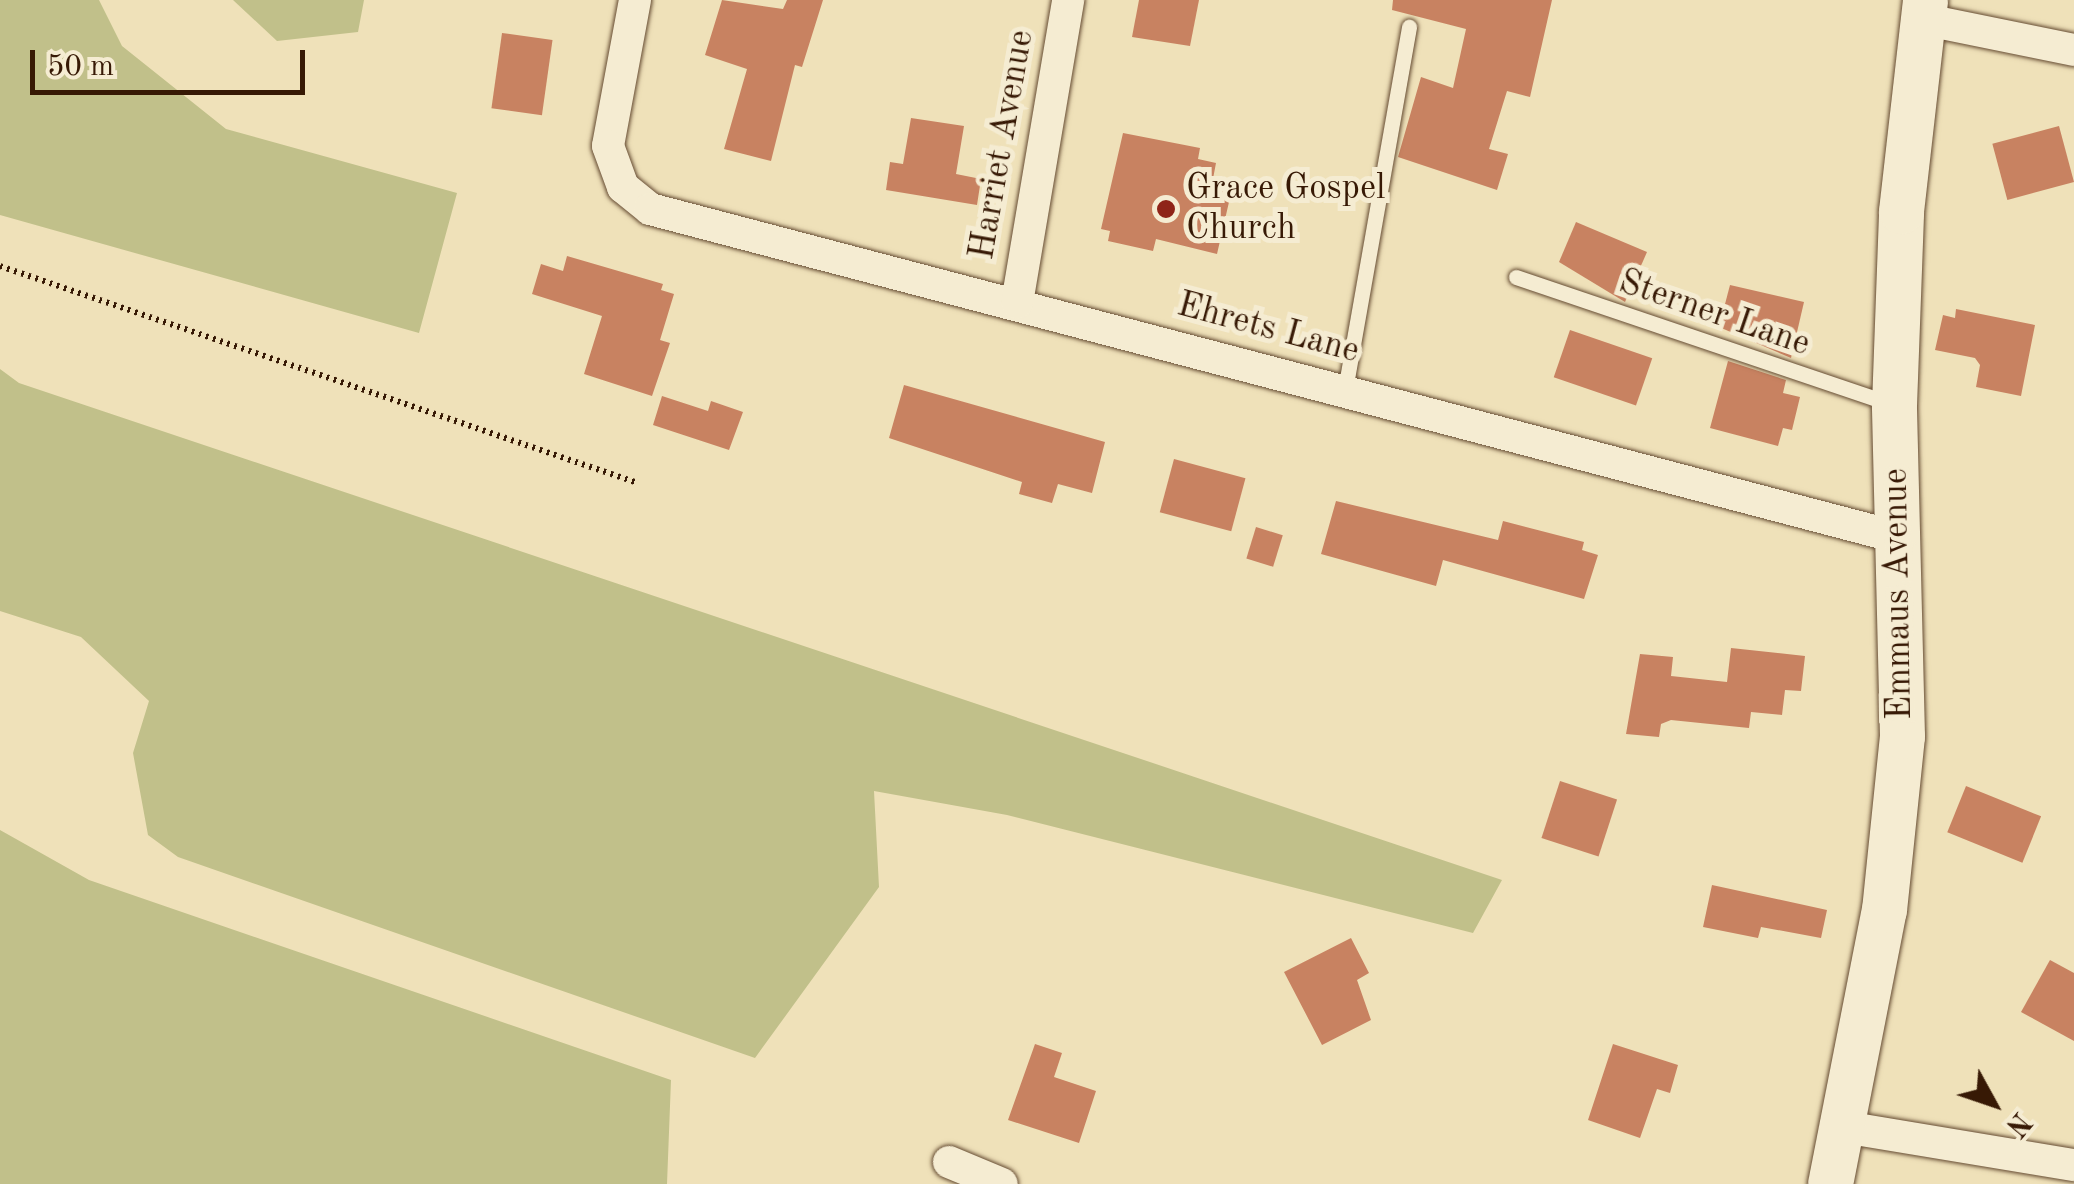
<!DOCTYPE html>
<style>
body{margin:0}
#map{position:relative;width:2074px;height:1184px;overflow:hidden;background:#efe1b9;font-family:"Old Standard TT",serif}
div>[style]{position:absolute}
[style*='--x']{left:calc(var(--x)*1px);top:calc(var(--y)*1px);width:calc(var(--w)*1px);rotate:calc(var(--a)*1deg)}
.green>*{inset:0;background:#c1c08a}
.building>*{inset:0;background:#c88261;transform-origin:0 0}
.path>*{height:6px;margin-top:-3px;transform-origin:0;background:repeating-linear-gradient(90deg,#371905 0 2.5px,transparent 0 7.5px)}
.roads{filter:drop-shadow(0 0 2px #654b32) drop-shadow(0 0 2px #654b32)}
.lane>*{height:15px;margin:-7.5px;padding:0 7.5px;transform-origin:7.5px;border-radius:7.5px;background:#f5ecd2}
.street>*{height:32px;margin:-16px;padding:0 16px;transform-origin:16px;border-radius:16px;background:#f5ecd2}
.secondary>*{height:45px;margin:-22.5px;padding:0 22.5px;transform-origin:22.5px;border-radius:22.5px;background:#f5ecd2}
.dots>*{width:28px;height:28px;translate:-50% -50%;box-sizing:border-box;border:5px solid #f5ecd2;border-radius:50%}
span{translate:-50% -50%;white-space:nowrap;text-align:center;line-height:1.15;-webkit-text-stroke:10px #f5ecd2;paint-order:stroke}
.street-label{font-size:35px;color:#371905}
.poi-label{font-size:35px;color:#371905}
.left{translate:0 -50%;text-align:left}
.north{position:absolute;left:1944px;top:1054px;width:100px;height:100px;-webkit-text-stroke:8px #f5ecd2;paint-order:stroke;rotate:130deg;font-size:28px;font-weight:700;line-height:40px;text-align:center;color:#371905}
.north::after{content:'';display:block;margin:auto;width:35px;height:45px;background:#371905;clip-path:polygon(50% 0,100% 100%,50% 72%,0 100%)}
.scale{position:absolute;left:30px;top:50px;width:275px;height:45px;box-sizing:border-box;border:5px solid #371905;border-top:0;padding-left:12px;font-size:30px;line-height:35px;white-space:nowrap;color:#371905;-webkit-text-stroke:8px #f5ecd2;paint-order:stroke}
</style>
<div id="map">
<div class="green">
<div style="clip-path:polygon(0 0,99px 0,122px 46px,226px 129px,457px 193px,419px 333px,0 215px)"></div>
<div style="clip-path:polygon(233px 0,364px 0,358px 32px,277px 41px)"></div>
<div style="clip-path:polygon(0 369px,19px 383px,1502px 880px,1473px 933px,1007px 815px,874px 791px,879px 887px,755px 1058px,178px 857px,148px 835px,133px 753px,149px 701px,81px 637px,0 611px)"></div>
<div style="clip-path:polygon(0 830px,89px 880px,671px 1080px,667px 1184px,0 1184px)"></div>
</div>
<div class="building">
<div style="clip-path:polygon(722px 0,783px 9px,787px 0,823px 0,802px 67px,795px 65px,771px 161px,724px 149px,747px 69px,705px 55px)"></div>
<div style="clip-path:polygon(1139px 0,1199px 0,1190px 46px,1132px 37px)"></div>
<div style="clip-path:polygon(1393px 0,1552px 0,1530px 97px,1507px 91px,1489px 149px,1508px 154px,1497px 190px,1398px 157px,1421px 77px,1453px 88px,1466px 29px,1392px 10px)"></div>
<div style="left:502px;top:33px;width:51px;height:76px;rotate:8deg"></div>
<div style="clip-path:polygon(911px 118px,964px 126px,956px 174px,981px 179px,977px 205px,886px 190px,890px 162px,903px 164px)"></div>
<div style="left:2059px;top:126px;width:58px;height:69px;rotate:75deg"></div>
<div style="clip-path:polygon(1123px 133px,1200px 148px,1198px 159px,1216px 163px,1212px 184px,1232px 189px,1217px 254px,1156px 239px,1153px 251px,1108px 241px,1110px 231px,1101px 229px)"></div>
<div style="clip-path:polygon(1576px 222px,1647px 252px,1625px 302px,1559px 262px)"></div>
<div style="clip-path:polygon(567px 256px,663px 284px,661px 290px,674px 294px,660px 340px,670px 343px,652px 396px,584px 374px,602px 316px,532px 294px,541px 264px,563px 271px)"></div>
<div style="clip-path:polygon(1730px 285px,1804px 302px,1791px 358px,1719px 327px)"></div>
<div style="clip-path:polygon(1956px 309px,2035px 325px,2021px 396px,1976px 387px,1980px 365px,1975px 358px,1935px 350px,1943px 315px,1955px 318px)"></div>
<div style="left:1570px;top:330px;width:87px;height:50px;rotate:19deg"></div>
<div style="clip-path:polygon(1728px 361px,1786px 380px,1783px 393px,1800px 397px,1792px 430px,1783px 428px,1778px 446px,1710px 428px)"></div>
<div style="clip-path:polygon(904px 385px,1105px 442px,1092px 493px,1058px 484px,1052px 503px,1019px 494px,1022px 482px,889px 438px)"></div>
<div style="clip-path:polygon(662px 396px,708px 411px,711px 401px,743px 412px,729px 450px,653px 425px)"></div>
<div style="left:1174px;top:459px;width:74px;height:55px;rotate:15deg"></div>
<div style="clip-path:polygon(1336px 501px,1498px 540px,1503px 521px,1584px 542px,1582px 550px,1598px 555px,1584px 599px,1443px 560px,1436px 586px,1321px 554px)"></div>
<div style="left:1256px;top:527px;width:28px;height:33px;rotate:17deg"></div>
<div style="clip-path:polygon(1731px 648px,1805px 656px,1801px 691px,1785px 690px,1782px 715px,1751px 712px,1749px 728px,1671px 720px,1661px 724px,1659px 737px,1626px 734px,1640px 654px,1673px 657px,1671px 676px,1727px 682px)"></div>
<div style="left:1560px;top:781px;width:60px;height:60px;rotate:18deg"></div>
<div style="left:1966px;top:786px;width:81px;height:50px;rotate:22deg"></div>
<div style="clip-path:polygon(1712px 885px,1827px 910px,1821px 938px,1761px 927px,1758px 938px,1703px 927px)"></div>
<div style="clip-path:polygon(1351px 938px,1369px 973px,1357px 980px,1371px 1020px,1322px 1045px,1284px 972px)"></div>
<div style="clip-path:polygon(2050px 960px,2074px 973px,2074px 1041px,2021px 1012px)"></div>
<div style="clip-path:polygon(1035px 1044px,1062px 1053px,1054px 1077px,1096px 1091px,1079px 1143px,1008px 1120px)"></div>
<div style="clip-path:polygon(1613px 1044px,1678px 1065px,1670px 1093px,1657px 1089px,1640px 1138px,1588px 1120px)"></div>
</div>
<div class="path">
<div style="--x:0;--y:266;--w:671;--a:18.79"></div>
</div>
<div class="roads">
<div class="lane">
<div style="--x:1516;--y:277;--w:396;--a:18.7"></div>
<div style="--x:1345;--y:390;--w:369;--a:-80"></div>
</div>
<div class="street">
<div style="--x:635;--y:0;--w:148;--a:100.5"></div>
<div style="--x:608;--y:146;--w:44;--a:69.9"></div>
<div style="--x:623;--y:187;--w:35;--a:39"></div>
<div style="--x:650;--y:209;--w:1289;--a:14.74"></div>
<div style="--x:1922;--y:19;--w:155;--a:11.5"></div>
<div style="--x:1017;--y:303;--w:307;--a:-80.4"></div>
<div style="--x:1844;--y:1127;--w:233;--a:9.4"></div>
<div style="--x:949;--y:1162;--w:57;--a:22.5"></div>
</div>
<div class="secondary">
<div style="--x:1830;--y:1184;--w:279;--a:-78.9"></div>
<div style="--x:1884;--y:910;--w:175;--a:-84.1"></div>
<div style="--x:1902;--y:736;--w:331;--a:-91.4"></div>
<div style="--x:1894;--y:405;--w:194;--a:-87.9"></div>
<div style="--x:1901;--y:211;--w:212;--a:-83.5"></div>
</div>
</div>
<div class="dots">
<div style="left:1166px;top:209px;background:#8f2418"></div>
</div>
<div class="street-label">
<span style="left:1003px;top:145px;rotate:-80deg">Harriet Avenue</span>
<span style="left:1714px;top:314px;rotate:19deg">Sterner Lane</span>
<span style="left:1268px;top:329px;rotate:15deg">Ehrets Lane</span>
<span style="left:1899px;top:594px;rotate:-91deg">Emmaus Avenue</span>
</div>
<div class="poi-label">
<span class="left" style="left:1186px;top:209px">Grace Gospel<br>Church</span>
</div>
<div class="north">N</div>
<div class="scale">50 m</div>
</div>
